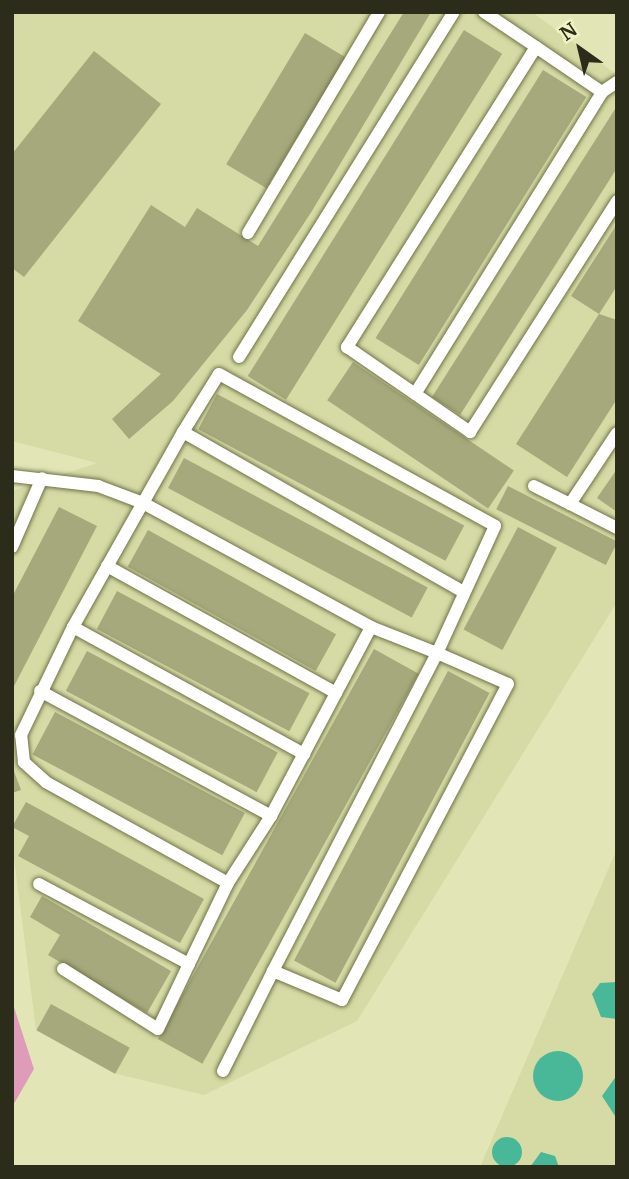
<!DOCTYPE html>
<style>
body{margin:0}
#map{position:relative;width:629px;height:1179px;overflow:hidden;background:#e2e6b6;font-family:Merriweather,serif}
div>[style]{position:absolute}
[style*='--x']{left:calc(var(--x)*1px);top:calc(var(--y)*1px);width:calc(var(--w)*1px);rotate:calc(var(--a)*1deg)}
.built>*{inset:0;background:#d6daa4}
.green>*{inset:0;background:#de9cb9}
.water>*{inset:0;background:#49b899}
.round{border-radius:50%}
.building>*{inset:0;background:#a5a97b;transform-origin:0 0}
.roads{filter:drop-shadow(0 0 2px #707348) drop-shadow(0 0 2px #707348)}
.service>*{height:12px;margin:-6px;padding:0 6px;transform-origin:6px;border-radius:6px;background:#fff}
span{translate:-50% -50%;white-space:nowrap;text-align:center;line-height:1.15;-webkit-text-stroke:5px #eff3c3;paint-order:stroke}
.frame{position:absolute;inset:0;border:14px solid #2b2c1a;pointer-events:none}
.north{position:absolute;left:545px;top:14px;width:70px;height:70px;-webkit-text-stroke:5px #eff3c3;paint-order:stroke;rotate:326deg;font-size:19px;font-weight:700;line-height:28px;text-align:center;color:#2b2c1a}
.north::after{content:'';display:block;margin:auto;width:24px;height:32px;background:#2b2c1a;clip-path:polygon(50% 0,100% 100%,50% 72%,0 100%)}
</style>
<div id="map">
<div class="built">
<div style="clip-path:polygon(12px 12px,532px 12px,617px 75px,617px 602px,357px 1021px,204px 1095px,113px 1073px,36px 1030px,12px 842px,12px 491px,97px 463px,12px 441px)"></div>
<div style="clip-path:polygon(617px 849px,617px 1167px,480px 1167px)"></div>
</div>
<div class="green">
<div style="clip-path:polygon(12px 1001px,34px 1069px,12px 1107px)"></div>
</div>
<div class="water">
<div style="clip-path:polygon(617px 982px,617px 1019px,601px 1017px,592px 994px,600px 983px)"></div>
<div class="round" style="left:533px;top:1051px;width:50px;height:50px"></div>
<div style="clip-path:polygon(617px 1075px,617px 1119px,602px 1096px)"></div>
<div class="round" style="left:492px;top:1137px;width:30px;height:30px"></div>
<div style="clip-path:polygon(541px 1152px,555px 1156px,559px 1167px,530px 1167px)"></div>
</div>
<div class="building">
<div style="clip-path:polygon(404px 12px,431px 12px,312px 211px,247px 310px,173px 401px,129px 439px,112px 419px,161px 374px,78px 321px,151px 205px,185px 227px,197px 208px,258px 246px)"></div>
<div style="left:464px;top:30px;width:45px;height:408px;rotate:32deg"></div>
<div style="left:305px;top:33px;width:47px;height:153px;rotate:31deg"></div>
<div style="clip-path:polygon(94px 51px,161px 104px,24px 277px,12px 268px,12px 154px)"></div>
<div style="left:543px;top:70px;width:51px;height:316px;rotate:32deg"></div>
<div style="clip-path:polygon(617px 106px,617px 168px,460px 415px,432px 397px)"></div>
<div style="clip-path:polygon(617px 224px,617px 286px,599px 314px,571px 296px)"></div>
<div style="clip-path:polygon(599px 314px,617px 320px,617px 399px,567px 477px,516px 444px)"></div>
<div style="left:353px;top:362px;width:194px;height:46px;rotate:34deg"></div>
<div style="left:217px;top:394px;width:280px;height:40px;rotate:28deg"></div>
<div style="left:184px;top:458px;width:276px;height:34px;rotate:28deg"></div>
<div style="clip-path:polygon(617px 469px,617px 512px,597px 498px)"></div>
<div style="left:508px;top:486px;width:123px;height:26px;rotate:27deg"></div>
<div style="clip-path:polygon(59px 507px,97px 526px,12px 690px,12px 597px)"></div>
<div style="left:518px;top:527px;width:44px;height:116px;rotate:28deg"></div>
<div style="left:148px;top:530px;width:215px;height:42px;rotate:29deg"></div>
<div style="left:117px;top:591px;width:218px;height:43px;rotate:28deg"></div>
<div style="left:374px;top:649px;width:51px;height:446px;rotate:29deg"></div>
<div style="left:87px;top:651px;width:216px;height:45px;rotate:28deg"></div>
<div style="left:448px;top:671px;width:47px;height:328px;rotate:28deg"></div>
<div style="left:55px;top:712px;width:215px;height:48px;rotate:28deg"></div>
<div style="clip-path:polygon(12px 766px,21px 790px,12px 793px)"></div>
<div style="clip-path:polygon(26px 802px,204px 899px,180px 943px,18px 856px,29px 836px,12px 827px)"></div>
<div style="clip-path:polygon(42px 896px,171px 971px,147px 1013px,48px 955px,60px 935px,30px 917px)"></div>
<div style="left:51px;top:1004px;width:90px;height:30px;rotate:29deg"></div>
</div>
<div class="roads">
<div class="service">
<div style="--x:484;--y:12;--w:63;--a:33.9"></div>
<div style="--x:536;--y:47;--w:355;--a:122.2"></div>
<div style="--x:347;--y:347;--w:150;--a:34.6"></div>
<div style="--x:470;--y:432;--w:274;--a:-57.5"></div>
<div style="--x:536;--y:47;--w:80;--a:34.3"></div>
<div style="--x:248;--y:233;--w:257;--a:-59.3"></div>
<div style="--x:239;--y:357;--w:407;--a:-58.1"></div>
<div style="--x:415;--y:394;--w:355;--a:-58.2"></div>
<div style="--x:602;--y:92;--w:18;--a:-34"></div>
<div style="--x:183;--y:432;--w:321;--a:29.7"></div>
<div style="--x:12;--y:476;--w:87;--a:6.6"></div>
<div style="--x:98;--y:486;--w:48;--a:20.7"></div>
<div style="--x:143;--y:503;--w:260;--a:28.5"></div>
<div style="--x:371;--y:627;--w:214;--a:117.9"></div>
<div style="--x:271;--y:816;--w:80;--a:122.7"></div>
<div style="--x:228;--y:883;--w:208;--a:-151"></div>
<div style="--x:46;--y:782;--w:30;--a:-138"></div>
<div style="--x:24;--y:762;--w:27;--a:-96"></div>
<div style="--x:21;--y:735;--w:120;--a:-64.3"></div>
<div style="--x:73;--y:627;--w:142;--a:-60.6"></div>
<div style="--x:143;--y:503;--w:81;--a:-60.6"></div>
<div style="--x:183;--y:432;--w:68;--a:-58.2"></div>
<div style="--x:219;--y:374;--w:315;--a:28.8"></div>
<div style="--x:495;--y:526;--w:140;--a:114.5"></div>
<div style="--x:437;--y:653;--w:71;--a:-158.5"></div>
<div style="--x:534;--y:486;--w:40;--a:26.6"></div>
<div style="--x:570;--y:504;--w:85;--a:-56.5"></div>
<div style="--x:570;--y:504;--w:53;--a:27.1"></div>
<div style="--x:12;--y:547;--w:75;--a:-66.5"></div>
<div style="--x:107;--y:566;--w:262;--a:29"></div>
<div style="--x:73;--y:627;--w:264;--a:28.8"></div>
<div style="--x:40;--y:691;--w:263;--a:28.4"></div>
<div style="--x:39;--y:884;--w:170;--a:28.1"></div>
<div style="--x:189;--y:964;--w:90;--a:-64.3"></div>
<div style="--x:63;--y:969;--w:112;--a:32.3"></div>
<div style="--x:158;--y:1029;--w:72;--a:-64.5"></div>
<div style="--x:223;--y:1071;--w:112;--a:-63.4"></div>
<div style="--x:273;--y:971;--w:358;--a:-62.7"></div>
<div style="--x:437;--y:653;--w:77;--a:23.6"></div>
<div style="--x:508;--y:684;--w:357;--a:117.7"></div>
<div style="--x:342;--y:1000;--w:75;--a:-157.2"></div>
</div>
</div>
<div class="frame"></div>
<div class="north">N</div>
</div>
